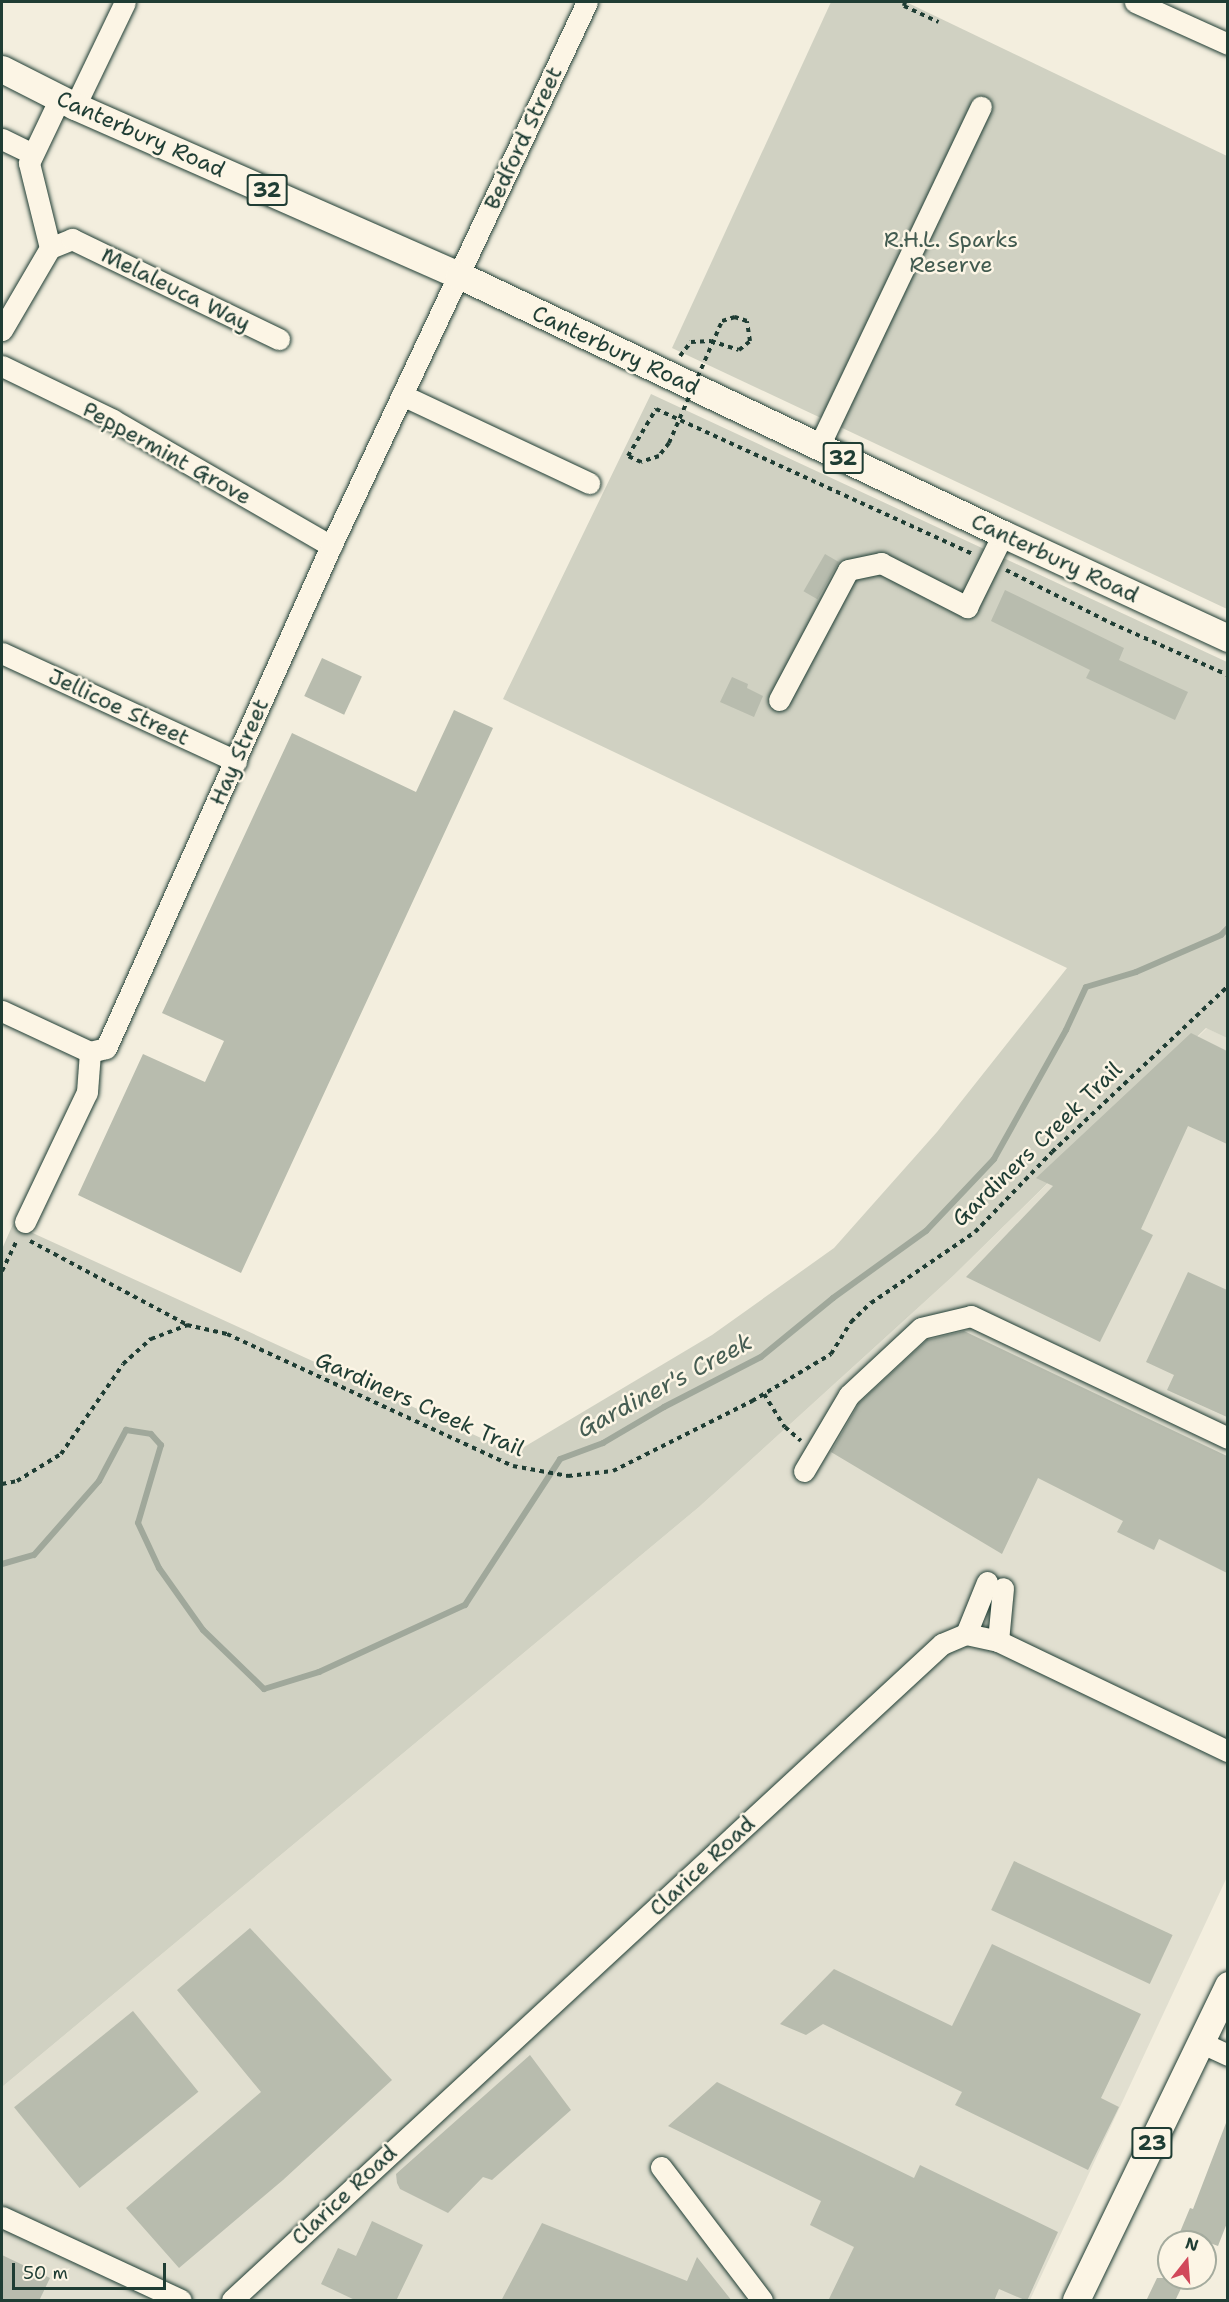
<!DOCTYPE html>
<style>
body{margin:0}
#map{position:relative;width:1229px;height:2302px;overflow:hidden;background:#f3eede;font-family:"Shantell Sans",sans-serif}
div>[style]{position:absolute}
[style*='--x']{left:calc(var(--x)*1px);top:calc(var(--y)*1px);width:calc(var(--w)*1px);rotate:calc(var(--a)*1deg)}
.built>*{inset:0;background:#e1dfd0}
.green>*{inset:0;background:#d0d1c2}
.stream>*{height:6px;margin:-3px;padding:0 3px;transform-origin:3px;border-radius:3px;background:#a0a89b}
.building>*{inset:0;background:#b8bcae;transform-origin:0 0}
.path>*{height:4px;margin-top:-2px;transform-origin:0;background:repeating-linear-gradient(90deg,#1f3d34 0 4.5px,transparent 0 9px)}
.roads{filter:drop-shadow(0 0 2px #1f3d34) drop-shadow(0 0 2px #1f3d34)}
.minor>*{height:21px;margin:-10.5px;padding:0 10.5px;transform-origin:10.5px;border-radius:10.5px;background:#fcf5e5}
.major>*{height:27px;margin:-13.5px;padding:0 13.5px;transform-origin:13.5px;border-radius:13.5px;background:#fcf5e5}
.path-bridge>*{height:4px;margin-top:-2px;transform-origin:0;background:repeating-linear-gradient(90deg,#1f3d34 0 4.5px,transparent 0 9px)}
span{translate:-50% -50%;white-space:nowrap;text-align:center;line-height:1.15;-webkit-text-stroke:5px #fcf5e5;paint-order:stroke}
.shield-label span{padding:2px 4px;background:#fcf5e5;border:2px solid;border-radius:4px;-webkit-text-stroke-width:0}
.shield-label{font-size:21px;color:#1f3d34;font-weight:700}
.street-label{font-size:22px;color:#1f3d34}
.park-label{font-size:22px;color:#425b50}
.water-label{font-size:24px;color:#465d53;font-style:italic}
.frame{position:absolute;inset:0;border:3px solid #1f3d34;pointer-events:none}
.north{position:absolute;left:1157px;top:2230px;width:60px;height:60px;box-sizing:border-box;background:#fcf5e5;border:2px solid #a4ab9e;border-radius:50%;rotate:17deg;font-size:16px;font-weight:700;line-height:24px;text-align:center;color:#1f3d34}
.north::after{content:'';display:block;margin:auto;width:21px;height:27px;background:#d1495b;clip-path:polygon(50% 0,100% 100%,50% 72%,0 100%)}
.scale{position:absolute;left:12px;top:2263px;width:154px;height:27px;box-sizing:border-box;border:3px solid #1f3d34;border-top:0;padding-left:8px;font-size:18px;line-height:21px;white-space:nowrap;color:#1f3d34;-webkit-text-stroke:4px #fcf5e5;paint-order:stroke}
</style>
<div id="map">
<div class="built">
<div style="clip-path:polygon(1207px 1028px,1227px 1038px,1227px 1877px,1030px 2300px,2px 2300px,2px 2087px,699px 1507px,953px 1276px)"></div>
</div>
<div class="green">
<div style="clip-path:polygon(831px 2px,906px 2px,1227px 156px,1227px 609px,672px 348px)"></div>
<div style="clip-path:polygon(651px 394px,1227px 662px,1227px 1038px,1206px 1028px,953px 1276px,699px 1507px,2px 2087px,2px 1249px,13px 1224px,514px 1453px,712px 1335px,834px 1248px,937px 1132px,1067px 968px,503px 699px)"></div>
</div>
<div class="stream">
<div style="--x:2;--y:1564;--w:33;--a:-16"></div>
<div style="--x:34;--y:1555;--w:98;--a:-48.7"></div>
<div style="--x:99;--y:1481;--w:58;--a:-62.1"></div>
<div style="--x:126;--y:1430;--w:25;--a:9"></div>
<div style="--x:151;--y:1434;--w:15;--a:48"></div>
<div style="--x:161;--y:1445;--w:81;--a:106.4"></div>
<div style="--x:138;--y:1523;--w:50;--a:65"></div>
<div style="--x:159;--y:1568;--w:76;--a:54.6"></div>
<div style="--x:203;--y:1630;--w:85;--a:44"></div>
<div style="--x:264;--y:1689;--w:58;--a:-17.2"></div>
<div style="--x:319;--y:1672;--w:161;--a:-24.7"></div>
<div style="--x:465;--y:1605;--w:174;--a:-56.9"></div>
<div style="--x:560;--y:1459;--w:46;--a:-20.4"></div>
<div style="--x:603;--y:1443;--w:71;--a:-30.5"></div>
<div style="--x:664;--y:1407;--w:109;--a:-27.3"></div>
<div style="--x:761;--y:1357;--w:93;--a:-39.3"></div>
<div style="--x:833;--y:1298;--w:115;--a:-35.8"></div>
<div style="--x:926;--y:1231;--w:99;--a:-46.6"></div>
<div style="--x:994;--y:1159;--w:148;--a:-60.8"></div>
<div style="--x:1066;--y:1030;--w:47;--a:-65.1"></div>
<div style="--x:1086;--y:987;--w:52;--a:-16.7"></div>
<div style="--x:1136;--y:972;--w:93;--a:-23.5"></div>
<div style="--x:1221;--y:935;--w:10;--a:-45"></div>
</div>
<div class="building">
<div style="left:825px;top:554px;width:16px;height:43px;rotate:30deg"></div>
<div style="clip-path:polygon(1005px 590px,1124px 648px,1119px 660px,1188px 692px,1175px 720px,1086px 678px,1090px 670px,991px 621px)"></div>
<div style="left:322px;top:658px;width:44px;height:42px;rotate:25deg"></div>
<div style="clip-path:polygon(732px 677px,748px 684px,747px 688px,763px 696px,754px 717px,720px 702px)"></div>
<div style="clip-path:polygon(454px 710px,493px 728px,241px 1273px,78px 1195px,143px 1054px,205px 1082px,224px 1041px,162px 1013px,292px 733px,416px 792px)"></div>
<div style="clip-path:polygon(1191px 1033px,1227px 1051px,1227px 1144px,1188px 1126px,1141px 1229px,1153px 1235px,1100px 1342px,966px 1277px,1053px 1186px,1036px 1178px)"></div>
<div style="clip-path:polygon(1188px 1272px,1227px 1290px,1227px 1417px,1167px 1390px,1174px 1375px,1146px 1362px)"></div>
<div style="clip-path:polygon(964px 1331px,1227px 1456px,1227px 1573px,1159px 1539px,1154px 1550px,1117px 1532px,1123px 1521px,1038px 1478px,1002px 1554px,831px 1452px,859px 1403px,927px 1340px)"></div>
<div style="left:1014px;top:1861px;width:175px;height:54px;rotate:25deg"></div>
<div style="clip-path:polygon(250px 1928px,392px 2080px,283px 2180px,179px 2268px,126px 2208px,261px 2092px,177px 1990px)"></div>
<div style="clip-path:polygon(992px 1944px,1141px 2014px,1101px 2098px,1119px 2107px,1088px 2170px,955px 2105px,962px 2092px,823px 2024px,806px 2035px,780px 2024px,834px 1969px,952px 2026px)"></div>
<div style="left:133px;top:2011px;width:104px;height:153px;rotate:51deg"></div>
<div style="clip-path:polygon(530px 2055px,571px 2110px,492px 2180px,483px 2177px,448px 2213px,400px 2189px,397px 2183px,396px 2174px)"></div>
<div style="clip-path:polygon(717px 2082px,914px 2178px,920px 2165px,1058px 2232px,1027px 2301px,999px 2289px,994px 2301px,828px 2301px,854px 2247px,810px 2225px,821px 2201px,668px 2126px)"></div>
<div style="clip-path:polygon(1226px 2123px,1227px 2223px,1218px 2246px,1180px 2232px,1190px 2208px,1193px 2209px)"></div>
<div style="clip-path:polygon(372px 2221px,423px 2245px,396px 2301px,357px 2301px,321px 2284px,338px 2248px,356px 2256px)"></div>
<div style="clip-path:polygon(542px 2223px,687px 2281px,697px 2257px,732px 2301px,501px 2301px)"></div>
<div style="clip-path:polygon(2px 2255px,50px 2278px,39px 2301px,2px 2301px)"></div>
<div style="clip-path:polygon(1157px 2278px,1186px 2278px,1175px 2301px,1146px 2301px)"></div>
</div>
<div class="path">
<div style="--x:905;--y:2;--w:4;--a:104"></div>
<div style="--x:904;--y:6;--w:38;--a:25"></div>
<div style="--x:680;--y:356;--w:18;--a:-52"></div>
<div style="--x:691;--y:342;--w:20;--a:-3"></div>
<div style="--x:711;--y:341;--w:29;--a:18"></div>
<div style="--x:739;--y:350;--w:14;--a:-39"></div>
<div style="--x:750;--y:341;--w:20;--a:-99"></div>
<div style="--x:747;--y:321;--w:13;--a:-162"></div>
<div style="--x:735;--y:317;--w:14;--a:163"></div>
<div style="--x:669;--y:443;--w:16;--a:128"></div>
<div style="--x:659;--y:456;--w:19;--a:162"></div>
<div style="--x:641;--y:462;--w:14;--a:-155"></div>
<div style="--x:628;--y:456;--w:55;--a:-59.2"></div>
<div style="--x:656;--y:409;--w:348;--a:24.6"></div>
<div style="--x:1006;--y:570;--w:118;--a:26.8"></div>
<div style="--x:1111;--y:623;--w:128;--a:24"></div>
<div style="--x:30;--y:1241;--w:178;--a:28.1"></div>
<div style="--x:2;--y:1271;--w:34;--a:-64"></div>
<div style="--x:764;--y:1394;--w:39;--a:58"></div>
<div style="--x:785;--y:1427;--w:21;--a:41"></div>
<div style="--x:2;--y:1484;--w:15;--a:-11"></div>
<div style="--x:17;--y:1481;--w:52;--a:-31.5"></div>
<div style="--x:61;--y:1454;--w:109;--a:-55.4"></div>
<div style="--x:123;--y:1364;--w:38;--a:-42"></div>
<div style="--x:151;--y:1339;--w:39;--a:-21"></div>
<div style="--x:187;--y:1325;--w:41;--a:12.7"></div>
<div style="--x:227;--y:1334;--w:315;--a:24.8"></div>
<div style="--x:513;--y:1466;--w:56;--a:10.3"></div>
<div style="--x:568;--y:1476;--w:45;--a:-6.3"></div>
<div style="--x:613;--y:1471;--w:156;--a:-26.7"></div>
<div style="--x:752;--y:1401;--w:92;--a:-30.7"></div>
<div style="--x:831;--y:1354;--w:38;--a:-58"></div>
<div style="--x:851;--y:1322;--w:28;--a:-44"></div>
<div style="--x:871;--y:1303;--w:126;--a:-34.3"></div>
<div style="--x:975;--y:1232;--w:111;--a:-46.1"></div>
<div style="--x:1052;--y:1152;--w:242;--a:-43.3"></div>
</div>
<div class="roads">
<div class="minor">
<div style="--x:1135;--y:2;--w:102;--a:24.3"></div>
<div style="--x:75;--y:106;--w:115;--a:-64.3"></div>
<div style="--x:2;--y:139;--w:34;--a:26"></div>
<div style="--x:50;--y:248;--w:88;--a:-103.9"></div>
<div style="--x:29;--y:163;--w:72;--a:-64.5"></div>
<div style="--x:2;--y:330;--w:95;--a:-59.7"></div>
<div style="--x:50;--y:248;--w:24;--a:-22"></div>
<div style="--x:72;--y:239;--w:230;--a:25.8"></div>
<div style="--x:2;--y:366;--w:123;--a:25.9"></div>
<div style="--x:113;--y:420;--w:252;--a:30"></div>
<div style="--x:402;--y:395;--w:207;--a:25.2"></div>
<div style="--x:819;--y:446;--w:376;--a:-64.5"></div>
<div style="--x:2;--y:653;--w:258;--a:24.8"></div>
<div style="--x:779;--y:700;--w:147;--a:-62"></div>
<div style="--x:848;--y:570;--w:34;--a:-12"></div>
<div style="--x:881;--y:563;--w:97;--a:27.1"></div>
<div style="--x:967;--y:607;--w:81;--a:-63.7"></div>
<div style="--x:2;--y:1011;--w:97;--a:25"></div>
<div style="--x:90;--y:1052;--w:16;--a:-14"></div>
<div style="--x:106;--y:1048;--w:550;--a:-65.86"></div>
<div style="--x:331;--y:546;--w:601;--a:-64.8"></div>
<div style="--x:25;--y:1222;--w:144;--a:-64.5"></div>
<div style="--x:87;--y:1092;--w:40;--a:-85.7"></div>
<div style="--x:804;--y:1471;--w:88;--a:-59.4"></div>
<div style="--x:849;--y:1395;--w:98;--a:-42.9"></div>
<div style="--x:921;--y:1328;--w:51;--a:-13.5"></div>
<div style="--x:971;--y:1316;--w:284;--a:25.4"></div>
<div style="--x:966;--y:1634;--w:56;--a:-68"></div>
<div style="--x:998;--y:1641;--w:53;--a:-84.6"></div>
<div style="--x:1200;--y:2042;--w:31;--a:25"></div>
<div style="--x:661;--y:2167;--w:167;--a:52.8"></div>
<div style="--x:2;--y:2217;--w:197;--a:24.9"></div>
<div style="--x:232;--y:2300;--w:967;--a:-42.74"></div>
<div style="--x:942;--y:1644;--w:26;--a:-23"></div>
<div style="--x:966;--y:1634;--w:33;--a:12"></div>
<div style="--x:998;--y:1641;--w:255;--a:25.6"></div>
</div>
<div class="major">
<div style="--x:2;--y:69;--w:82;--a:26.9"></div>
<div style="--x:75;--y:106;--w:420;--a:23.8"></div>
<div style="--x:459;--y:275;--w:603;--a:25.46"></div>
<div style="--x:1003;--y:534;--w:248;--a:24.8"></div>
<div style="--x:1076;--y:2300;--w:350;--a:-64.2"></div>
</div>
</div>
<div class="path-bridge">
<div style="--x:669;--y:443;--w:133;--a:-66.5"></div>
</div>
<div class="shield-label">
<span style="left:267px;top:190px">32</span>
<span style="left:843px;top:458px">32</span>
<span style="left:1152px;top:2143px">23</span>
</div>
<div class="street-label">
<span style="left:141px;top:134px;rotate:24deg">Canterbury Road</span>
<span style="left:523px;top:138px;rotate:-65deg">Bedford Street</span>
<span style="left:176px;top:289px;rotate:26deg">Melaleuca Way</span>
<span style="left:616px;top:350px;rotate:25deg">Canterbury Road</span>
<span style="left:167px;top:453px;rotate:29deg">Peppermint Grove</span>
<span style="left:1055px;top:558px;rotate:25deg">Canterbury Road</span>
<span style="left:119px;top:707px;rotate:25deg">Jellicoe Street</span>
<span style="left:239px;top:752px;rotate:-66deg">Hay Street</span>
<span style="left:1037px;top:1144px;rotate:-44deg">Gardiners Creek Trail</span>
<span style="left:420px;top:1404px;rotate:24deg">Gardiners Creek Trail</span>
<span style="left:702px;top:1866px;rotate:-43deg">Clarice Road</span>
<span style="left:344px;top:2195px;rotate:-43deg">Clarice Road</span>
</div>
<div class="park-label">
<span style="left:951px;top:252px">R.H.L. Sparks<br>Reserve</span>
</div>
<div class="water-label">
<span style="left:665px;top:1386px;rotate:-28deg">Gardiner's Creek</span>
</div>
<div class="frame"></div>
<div class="north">N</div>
<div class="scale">50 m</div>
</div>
